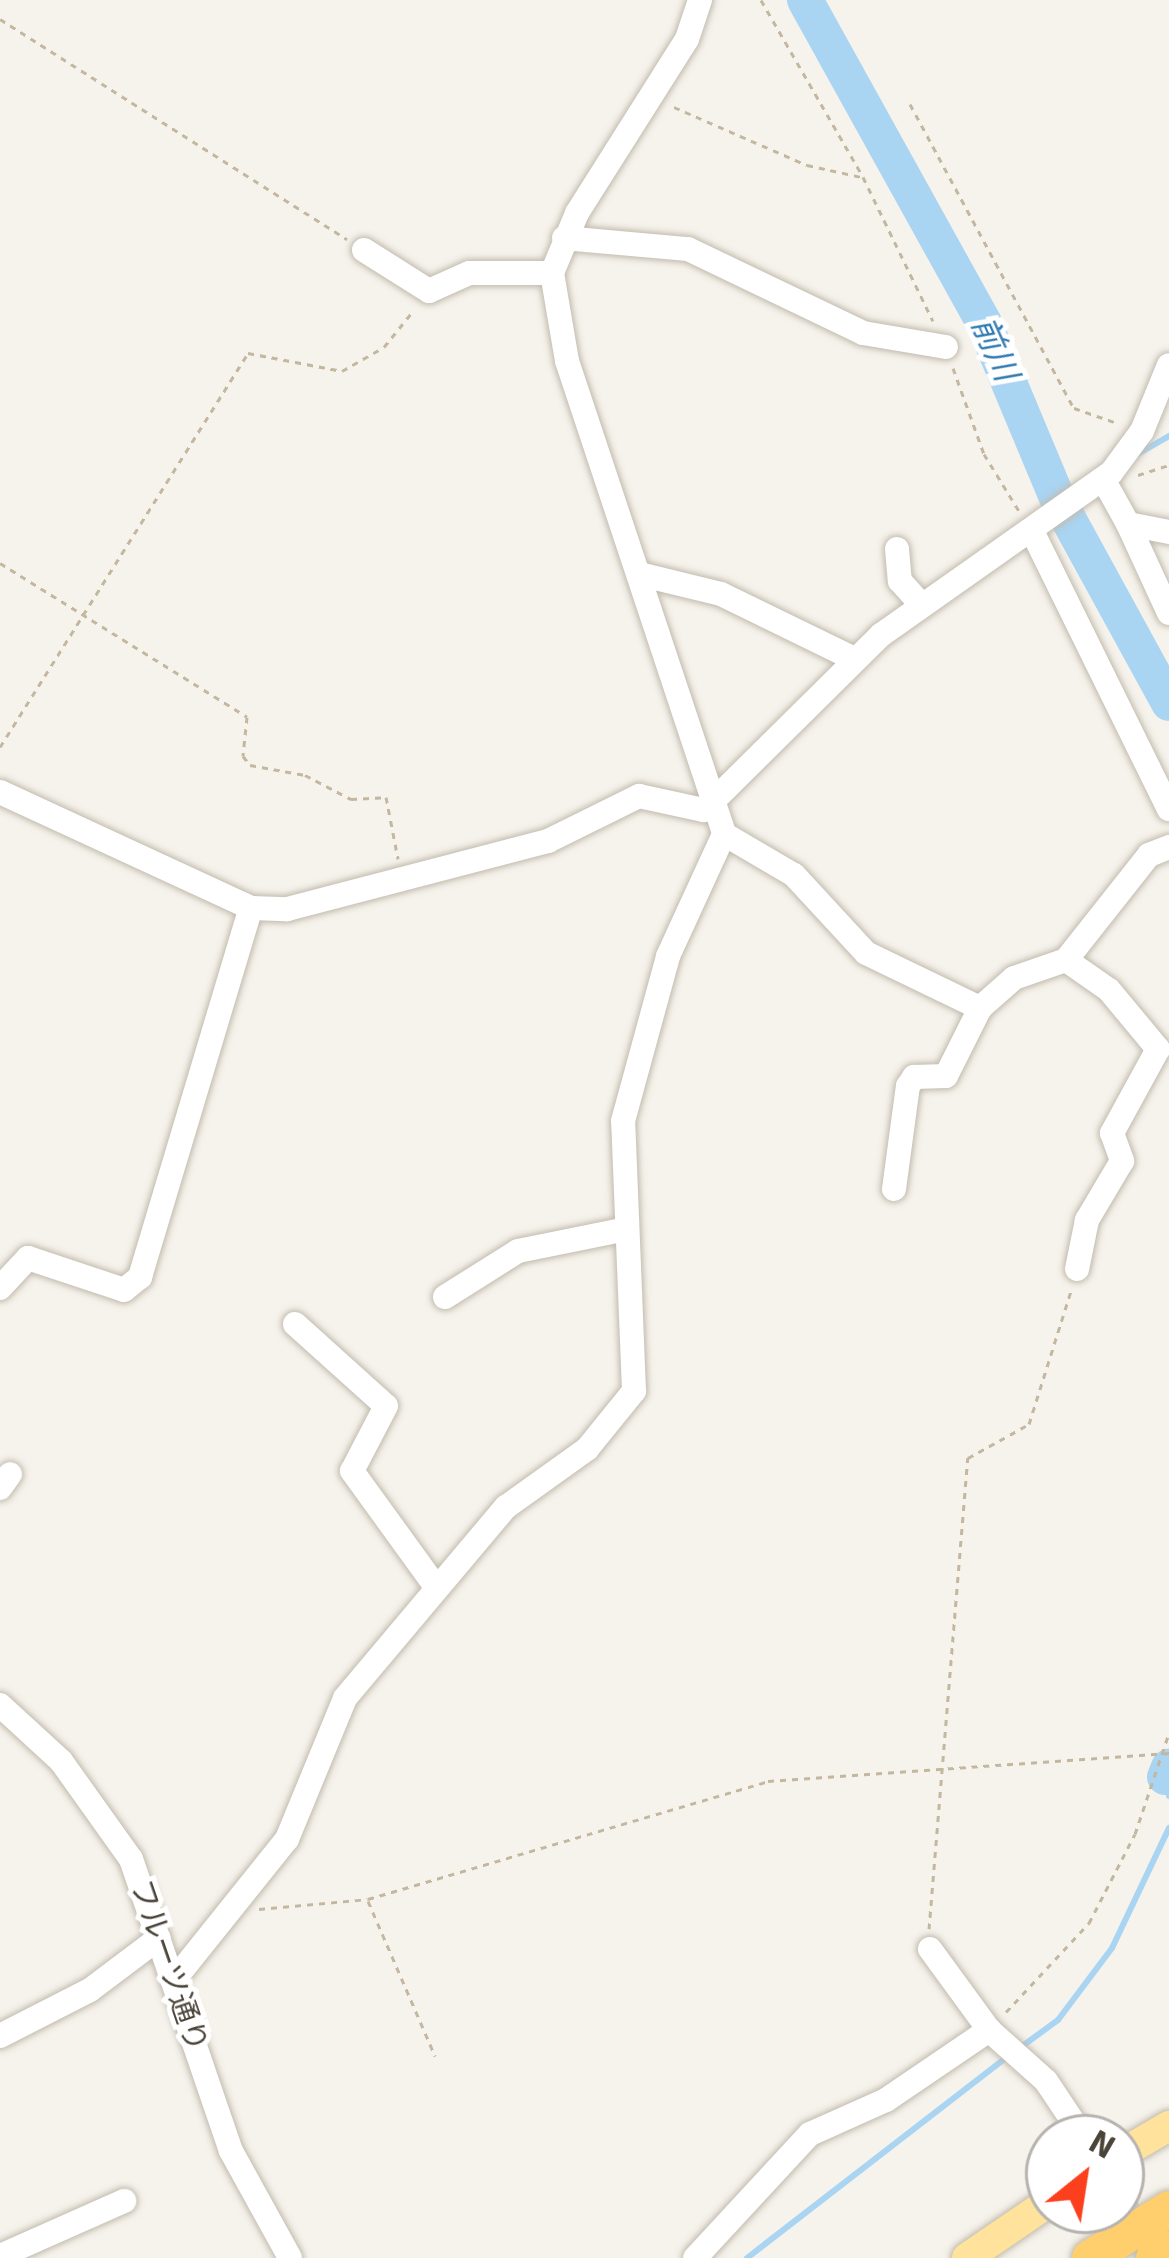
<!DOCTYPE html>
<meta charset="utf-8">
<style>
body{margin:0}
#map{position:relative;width:1169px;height:2258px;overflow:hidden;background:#f6f3ec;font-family:Signika,"Noto Sans JP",sans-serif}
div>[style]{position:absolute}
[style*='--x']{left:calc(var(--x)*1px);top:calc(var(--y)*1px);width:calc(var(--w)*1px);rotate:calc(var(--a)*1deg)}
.stream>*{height:6px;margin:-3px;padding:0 3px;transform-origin:3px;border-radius:3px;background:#a9d4f2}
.river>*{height:36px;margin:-18px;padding:0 18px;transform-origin:18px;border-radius:18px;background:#a9d4f2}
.minor-tunnel>*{height:24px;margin-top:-12px;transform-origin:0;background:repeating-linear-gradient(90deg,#d4d0c8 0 24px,transparent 0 36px)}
.path>*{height:3px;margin-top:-1.5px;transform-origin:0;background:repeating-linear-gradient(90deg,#c4b79f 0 6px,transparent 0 12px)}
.roads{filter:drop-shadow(0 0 3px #c2bbae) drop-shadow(0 0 3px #c2bbae)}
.minor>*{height:24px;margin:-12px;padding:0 12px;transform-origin:12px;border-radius:12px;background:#fff}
.major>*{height:30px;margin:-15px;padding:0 15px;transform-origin:15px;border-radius:15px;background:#ffe39c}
.highway>*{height:36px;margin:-18px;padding:0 18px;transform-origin:18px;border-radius:18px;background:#ffcf6e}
span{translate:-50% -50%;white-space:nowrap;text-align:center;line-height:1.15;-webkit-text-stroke:10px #fff;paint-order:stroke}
.street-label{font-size:30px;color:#4b4439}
.water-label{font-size:33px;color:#2e7ab2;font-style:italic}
.north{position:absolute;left:1025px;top:2114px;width:120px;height:120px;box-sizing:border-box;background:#fff;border:3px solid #b7b4b0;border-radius:50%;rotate:30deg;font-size:33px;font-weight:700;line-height:48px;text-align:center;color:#4b4439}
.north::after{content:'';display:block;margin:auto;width:42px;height:54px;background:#fc3f1d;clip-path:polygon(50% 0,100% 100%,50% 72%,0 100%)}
</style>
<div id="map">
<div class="stream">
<div style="--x:1136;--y:455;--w:38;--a:-30"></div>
<div style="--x:1169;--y:1777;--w:19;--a:90"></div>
<div style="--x:1021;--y:2047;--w:46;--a:-36.1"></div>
<div style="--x:1058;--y:2020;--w:90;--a:-53.1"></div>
<div style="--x:1112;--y:1948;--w:133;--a:-64.6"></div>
<div style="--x:747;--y:2258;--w:332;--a:-37.7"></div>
</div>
<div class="river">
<div style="--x:805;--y:0;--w:369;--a:61"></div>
<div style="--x:984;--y:323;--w:194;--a:67.3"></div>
<div style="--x:1059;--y:502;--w:229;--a:61.3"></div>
<div style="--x:1165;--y:1777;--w:11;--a:-68"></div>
</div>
<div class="minor-tunnel">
<div style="--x:1121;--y:2196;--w:52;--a:62.4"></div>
</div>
<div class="path">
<div style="--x:761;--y:0;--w:204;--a:60"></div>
<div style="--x:863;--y:177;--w:160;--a:64.1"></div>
<div style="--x:0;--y:19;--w:411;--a:32.4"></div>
<div style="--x:910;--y:104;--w:345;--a:61.7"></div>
<div style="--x:1074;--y:408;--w:46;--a:19.2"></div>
<div style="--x:674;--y:107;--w:145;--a:23.6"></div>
<div style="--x:807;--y:165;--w:55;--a:12.5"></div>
<div style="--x:953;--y:368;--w:91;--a:70.2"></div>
<div style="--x:984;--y:454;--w:67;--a:58.4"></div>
<div style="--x:1138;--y:475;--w:33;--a:-18"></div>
<div style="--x:0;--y:563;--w:291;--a:31.9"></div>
<div style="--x:247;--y:717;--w:39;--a:96"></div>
<div style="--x:243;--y:756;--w:11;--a:52"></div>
<div style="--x:250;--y:765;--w:56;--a:10.3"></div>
<div style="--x:305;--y:775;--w:52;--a:27.6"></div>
<div style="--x:351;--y:799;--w:35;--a:-3"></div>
<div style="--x:386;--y:797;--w:63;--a:79"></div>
<div style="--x:0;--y:747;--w:466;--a:-57.8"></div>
<div style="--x:248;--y:353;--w:96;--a:10.8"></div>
<div style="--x:342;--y:371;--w:48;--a:-29.7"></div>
<div style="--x:384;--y:347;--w:46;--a:-51.1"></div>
<div style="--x:368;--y:1901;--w:169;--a:66.6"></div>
<div style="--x:259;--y:1909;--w:109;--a:-5.2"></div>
<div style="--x:368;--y:1899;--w:417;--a:-16.4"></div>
<div style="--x:768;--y:1781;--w:402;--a:-4"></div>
<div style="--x:929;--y:1929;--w:473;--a:-85.3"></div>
<div style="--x:968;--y:1458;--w:70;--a:-29.1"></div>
<div style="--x:1029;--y:1424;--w:143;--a:-72.5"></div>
<div style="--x:1006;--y:2012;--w:122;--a:-47"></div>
<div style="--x:1089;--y:1923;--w:100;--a:-62.7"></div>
<div style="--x:1135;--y:1834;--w:107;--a:-71.4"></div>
</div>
<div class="roads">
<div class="minor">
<div style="--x:700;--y:0;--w:41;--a:108.4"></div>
<div style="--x:687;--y:39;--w:206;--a:122.3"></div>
<div style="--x:577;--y:213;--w:65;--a:112.6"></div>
<div style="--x:552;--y:273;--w:89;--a:80.3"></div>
<div style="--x:567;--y:361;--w:498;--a:71.6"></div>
<div style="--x:724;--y:834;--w:81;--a:30.4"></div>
<div style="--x:794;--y:875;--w:106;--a:47.3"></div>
<div style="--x:866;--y:953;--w:127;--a:25.8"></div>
<div style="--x:980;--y:1008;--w:45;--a:-41.4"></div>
<div style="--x:1014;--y:978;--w:55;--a:-19.1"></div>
<div style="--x:1066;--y:960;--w:134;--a:-51.7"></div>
<div style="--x:1149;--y:855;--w:22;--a:-22"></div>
<div style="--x:564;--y:238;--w:124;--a:5.1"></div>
<div style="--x:688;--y:249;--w:194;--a:25.6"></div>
<div style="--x:863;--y:333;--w:84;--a:9.6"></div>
<div style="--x:364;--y:250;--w:77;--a:32.2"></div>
<div style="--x:429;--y:291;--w:44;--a:-24.2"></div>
<div style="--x:469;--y:273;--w:83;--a:0"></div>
<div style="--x:1103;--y:479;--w:51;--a:60.9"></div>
<div style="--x:1128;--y:524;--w:42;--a:11"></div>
<div style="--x:1128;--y:524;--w:98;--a:65.3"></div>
<div style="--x:1032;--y:531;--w:310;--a:63.8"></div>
<div style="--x:897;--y:549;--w:32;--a:85"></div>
<div style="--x:900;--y:581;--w:31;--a:48"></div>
<div style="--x:639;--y:574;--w:84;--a:13.7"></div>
<div style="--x:721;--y:594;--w:148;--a:26"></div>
<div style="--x:0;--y:792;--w:277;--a:24.8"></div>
<div style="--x:251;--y:908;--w:36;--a:2"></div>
<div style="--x:287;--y:909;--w:270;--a:-14.6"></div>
<div style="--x:548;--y:841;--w:102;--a:-26.3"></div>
<div style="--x:639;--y:796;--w:66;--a:12.2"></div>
<div style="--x:704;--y:810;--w:249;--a:-44.7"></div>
<div style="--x:881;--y:635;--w:281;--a:-35.2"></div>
<div style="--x:1111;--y:473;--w:52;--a:-53.6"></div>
<div style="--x:1142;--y:431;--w:71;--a:-67.8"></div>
<div style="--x:1066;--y:960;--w:52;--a:34.9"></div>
<div style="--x:1109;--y:990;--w:77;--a:50.3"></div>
<div style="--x:1158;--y:1049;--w:96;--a:118.7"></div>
<div style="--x:1112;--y:1133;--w:30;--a:70"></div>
<div style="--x:1122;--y:1161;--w:69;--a:120.7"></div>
<div style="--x:1087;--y:1220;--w:50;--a:101.5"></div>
<div style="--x:894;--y:1189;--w:104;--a:-82.3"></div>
<div style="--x:908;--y:1086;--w:11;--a:-56"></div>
<div style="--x:914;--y:1077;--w:32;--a:-2"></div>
<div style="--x:946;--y:1076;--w:76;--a:-63.4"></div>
<div style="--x:0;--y:1288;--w:41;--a:-47"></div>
<div style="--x:28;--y:1258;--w:101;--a:18.4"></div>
<div style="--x:124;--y:1290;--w:21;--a:-39"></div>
<div style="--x:140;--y:1277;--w:385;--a:-73.3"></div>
<div style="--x:445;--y:1297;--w:86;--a:-32.2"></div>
<div style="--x:518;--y:1251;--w:106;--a:-11.4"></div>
<div style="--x:295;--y:1324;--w:122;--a:42"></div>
<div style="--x:386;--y:1406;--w:73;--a:117.6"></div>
<div style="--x:352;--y:1471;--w:143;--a:54.1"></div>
<div style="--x:0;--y:1488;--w:17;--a:-54"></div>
<div style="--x:0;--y:1705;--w:83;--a:42.6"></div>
<div style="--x:61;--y:1761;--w:120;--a:54.5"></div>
<div style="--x:131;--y:1859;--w:309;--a:71.1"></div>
<div style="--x:231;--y:2151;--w:122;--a:61.1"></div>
<div style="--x:930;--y:1949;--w:100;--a:53.9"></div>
<div style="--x:989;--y:2030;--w:76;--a:41.8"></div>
<div style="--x:1046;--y:2081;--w:69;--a:56.3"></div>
<div style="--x:174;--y:1980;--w:181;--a:-51.3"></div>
<div style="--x:287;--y:1839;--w:152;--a:-67.6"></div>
<div style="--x:345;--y:1698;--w:250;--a:-49.9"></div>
<div style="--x:506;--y:1507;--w:100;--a:-35.6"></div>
<div style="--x:587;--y:1449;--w:75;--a:-51"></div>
<div style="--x:634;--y:1391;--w:270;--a:-92.3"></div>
<div style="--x:623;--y:1121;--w:171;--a:-74.7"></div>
<div style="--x:668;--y:956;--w:134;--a:-65.3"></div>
<div style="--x:0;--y:2036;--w:101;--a:-27.1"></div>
<div style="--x:90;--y:1990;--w:86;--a:-37"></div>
<div style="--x:0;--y:2256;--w:136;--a:-23.9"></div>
<div style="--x:695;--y:2258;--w:169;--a:-47.2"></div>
<div style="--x:810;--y:2134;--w:83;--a:-24.1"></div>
<div style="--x:886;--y:2100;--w:125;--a:-34.2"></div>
</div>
<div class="major">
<div style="--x:1121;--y:2154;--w:56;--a:-30.3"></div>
<div style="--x:967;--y:2258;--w:99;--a:-34.3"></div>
</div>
<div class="highway">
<div style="--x:1090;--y:2258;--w:93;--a:-31.8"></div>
<div style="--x:1154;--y:2258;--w:17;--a:-31"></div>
</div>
</div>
<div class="street-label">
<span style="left:168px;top:1966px;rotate:71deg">フルーツ通り</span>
</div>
<div class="water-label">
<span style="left:994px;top:349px;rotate:66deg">前川</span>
</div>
<div class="north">N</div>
</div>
